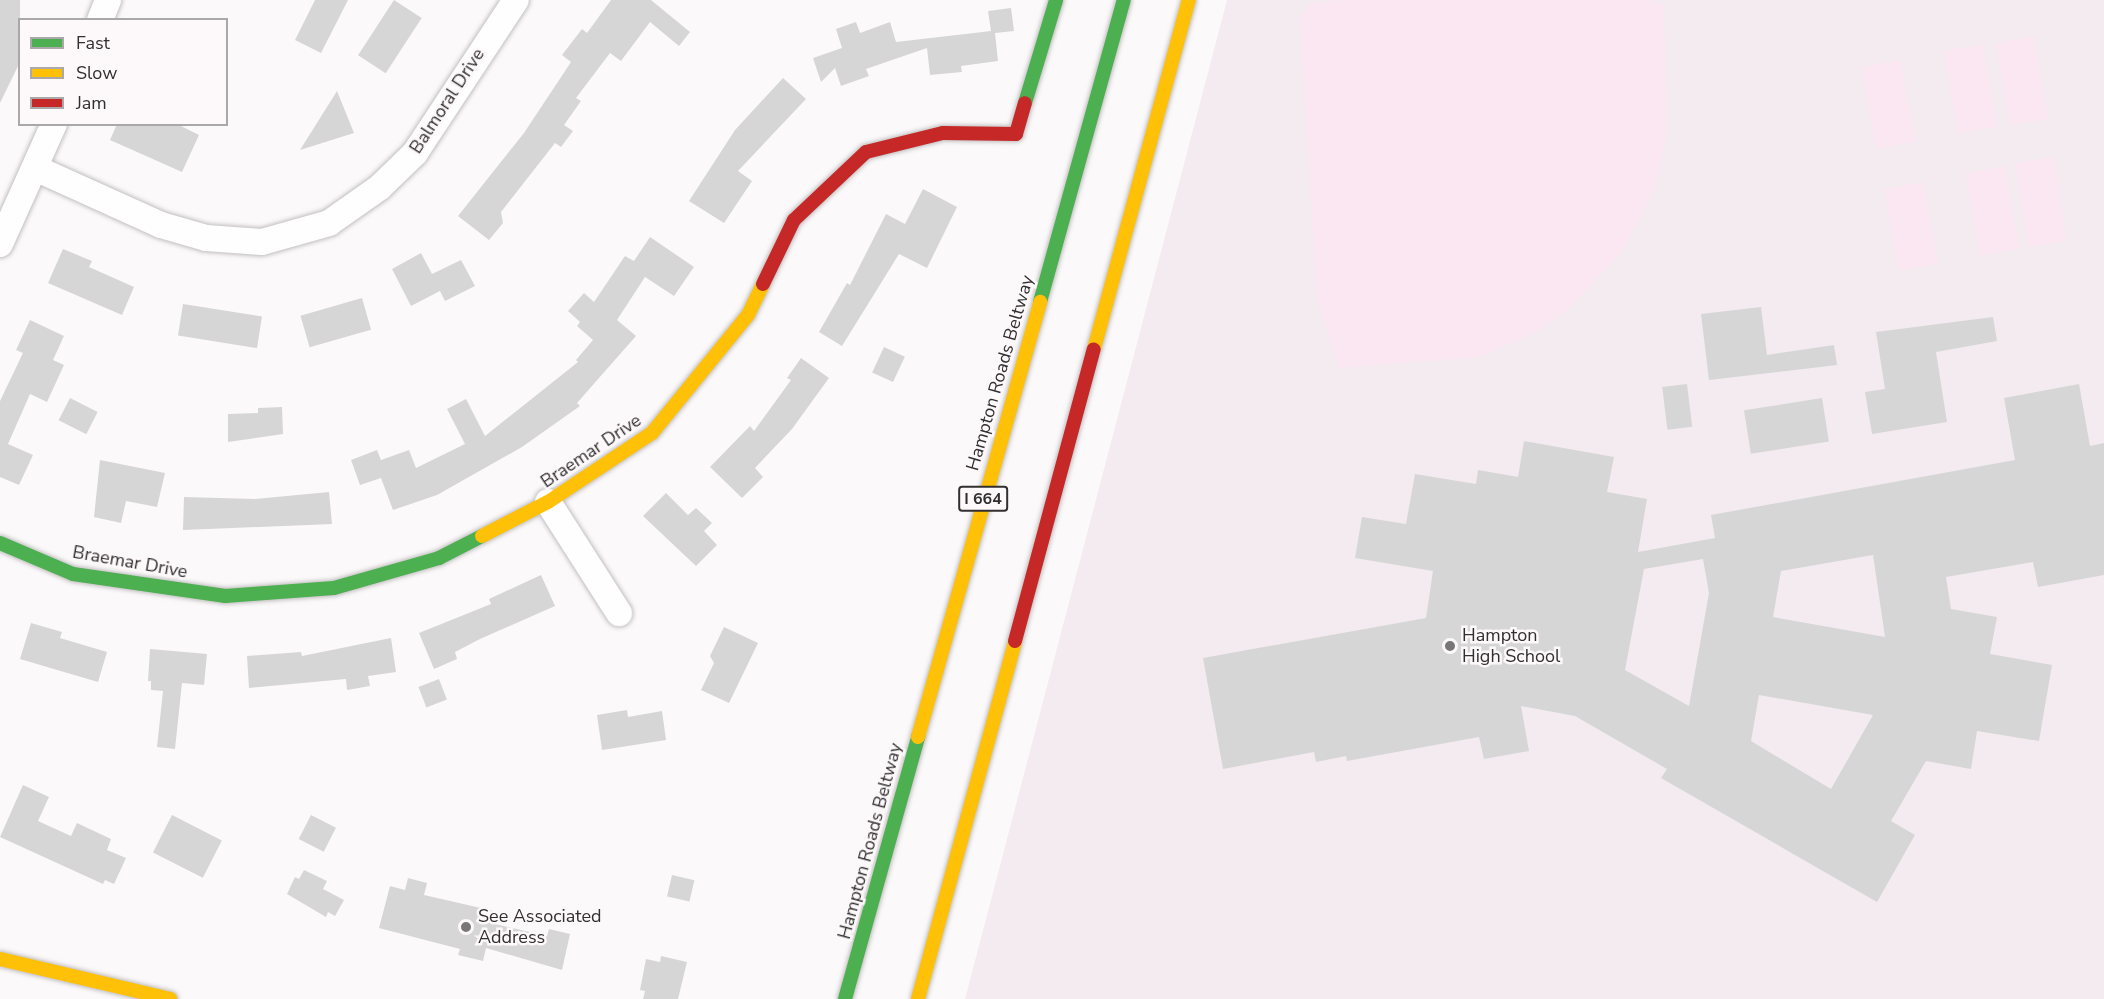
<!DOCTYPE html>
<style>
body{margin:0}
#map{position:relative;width:2104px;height:999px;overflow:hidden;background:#fcf9fa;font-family:"Nunito Sans",sans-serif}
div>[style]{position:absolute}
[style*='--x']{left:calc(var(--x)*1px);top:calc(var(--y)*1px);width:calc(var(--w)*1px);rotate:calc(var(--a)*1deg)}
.built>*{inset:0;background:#f3ebef}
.green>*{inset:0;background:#fbe7f1;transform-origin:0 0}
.building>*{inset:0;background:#d7d6d6;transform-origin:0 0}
.roads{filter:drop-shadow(0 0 2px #c2c0c1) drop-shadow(0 0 2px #c2c0c1)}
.street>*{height:26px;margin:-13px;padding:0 13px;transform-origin:13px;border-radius:13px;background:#fffefe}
.fast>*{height:14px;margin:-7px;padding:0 7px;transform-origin:7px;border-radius:7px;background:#4caf50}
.slow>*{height:14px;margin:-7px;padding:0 7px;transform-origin:7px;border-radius:7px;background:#ffc107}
.jam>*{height:14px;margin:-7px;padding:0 7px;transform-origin:7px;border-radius:7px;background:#c62828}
.dots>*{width:16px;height:16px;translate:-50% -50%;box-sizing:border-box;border:3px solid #fdf8fa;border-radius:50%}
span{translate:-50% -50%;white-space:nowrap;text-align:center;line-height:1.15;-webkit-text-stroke:5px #fdf8fa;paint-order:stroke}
.shield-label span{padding:2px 4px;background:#fdf8fa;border:2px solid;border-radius:4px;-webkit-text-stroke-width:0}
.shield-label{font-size:16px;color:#312f30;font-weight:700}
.street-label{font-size:18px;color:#312f30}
.poi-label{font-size:18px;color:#312f30}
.left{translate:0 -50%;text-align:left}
.legend{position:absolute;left:18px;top:18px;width:210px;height:108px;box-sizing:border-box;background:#fdf8fa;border:2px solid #aba8a9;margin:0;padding:8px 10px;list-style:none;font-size:18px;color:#312f30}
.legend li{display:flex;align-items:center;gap:12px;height:30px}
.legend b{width:30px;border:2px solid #aba8a9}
</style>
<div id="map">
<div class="built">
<div style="clip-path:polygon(1227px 0,2104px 0,2104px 999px,965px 999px)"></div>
</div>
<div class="green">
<div style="clip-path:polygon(1342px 0,1651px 0,1664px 5px,1668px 131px,1655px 189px,1622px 252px,1569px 309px,1541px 329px,1481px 357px,1339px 368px,1317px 299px,1300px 19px,1311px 3px)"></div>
<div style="left:2034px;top:36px;width:84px;height:39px;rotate:80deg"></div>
<div style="left:1983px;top:44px;width:84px;height:40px;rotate:80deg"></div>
<div style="left:1901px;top:60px;width:83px;height:40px;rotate:80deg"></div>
<div style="left:2054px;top:157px;width:85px;height:39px;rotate:81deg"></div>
<div style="left:2005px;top:166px;width:84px;height:40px;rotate:80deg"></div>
<div style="left:1924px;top:182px;width:83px;height:40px;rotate:80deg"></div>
</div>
<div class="building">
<div style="clip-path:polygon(0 0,20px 0,20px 62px,0 103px)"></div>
<div style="clip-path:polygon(315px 0,348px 0,321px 53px,295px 40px)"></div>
<div style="left:394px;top:0;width:33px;height:66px;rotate:33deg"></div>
<div style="clip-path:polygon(611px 0,651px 0,690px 32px,679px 46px,650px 22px,621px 61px,610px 53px,576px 98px,581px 101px,564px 125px,573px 131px,561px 147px,555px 143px,501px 212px,503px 223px,489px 240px,458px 216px,524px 133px,571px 62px,562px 55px,582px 29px,587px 33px)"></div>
<div style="clip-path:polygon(1011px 8px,1014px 31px,995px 33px,998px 61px,961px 66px,962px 72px,930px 75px,927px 48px,866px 69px,869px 76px,841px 86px,835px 68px,821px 82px,813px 58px,842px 48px,836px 29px,856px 22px,860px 33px,890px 22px,896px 42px,991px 31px,988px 11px)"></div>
<div style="clip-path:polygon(783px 78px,806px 99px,738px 171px,752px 181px,724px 223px,689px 201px,735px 130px)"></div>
<div style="clip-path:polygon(337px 91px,354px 133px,300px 150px)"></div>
<div style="clip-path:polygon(117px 124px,177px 124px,199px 135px,182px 172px,110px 140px)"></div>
<div style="clip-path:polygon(923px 189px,957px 207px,927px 268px,899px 254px,842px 346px,819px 332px,847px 283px,850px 285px,886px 214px,905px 224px)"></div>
<div style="clip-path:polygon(650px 237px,694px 267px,674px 296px,645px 277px,617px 320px,636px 336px,577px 403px,580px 406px,522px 447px,437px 495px,393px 510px,381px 478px,360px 485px,351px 460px,377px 450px,381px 460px,409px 450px,416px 468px,465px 444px,447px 409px,466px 399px,485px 436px,578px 362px,576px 360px,593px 340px,577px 326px,580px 322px,568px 311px,584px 293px,594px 302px,625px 256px,634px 261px)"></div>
<div style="clip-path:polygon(63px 249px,92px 261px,89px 267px,134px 287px,122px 315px,48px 283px)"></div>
<div style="clip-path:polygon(421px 253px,432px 274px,461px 260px,475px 286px,445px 301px,440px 291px,411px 306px,392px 269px)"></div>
<div style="left:362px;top:298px;width:33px;height:64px;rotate:74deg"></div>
<div style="left:183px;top:304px;width:80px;height:32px;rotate:9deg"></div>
<div style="clip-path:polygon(1761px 307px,1767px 355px,1834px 345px,1837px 365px,1709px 380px,1701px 314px)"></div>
<div style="clip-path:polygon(1993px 317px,1997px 341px,1936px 352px,1947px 422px,1872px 434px,1865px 392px,1885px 389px,1876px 332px)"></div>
<div style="clip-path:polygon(30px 320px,64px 336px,53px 360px,64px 365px,47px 402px,30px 394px,8px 444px,33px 455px,19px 485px,0 477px,0 401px,23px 353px,16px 350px)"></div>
<div style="left:884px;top:347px;width:23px;height:28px;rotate:25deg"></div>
<div style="clip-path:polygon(801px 358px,829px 378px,792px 429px,755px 468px,763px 477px,742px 498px,710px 467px,750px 426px,754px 431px,791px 380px,787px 378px)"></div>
<div style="left:1687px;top:384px;width:43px;height:25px;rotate:83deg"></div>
<div style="clip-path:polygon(evenodd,2079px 384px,2090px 446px,2104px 443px,2104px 575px,2038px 587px,2033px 562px,1946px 577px,1951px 609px,1997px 617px,1990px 654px,2052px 665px,2039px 741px,1977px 731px,1971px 769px,1926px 761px,1891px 821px,1915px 835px,1877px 902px,1661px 778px,1667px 769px,1575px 716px,1521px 706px,1529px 751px,1484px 759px,1479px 737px,1347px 761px,1346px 756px,1316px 762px,1314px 752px,1223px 769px,1203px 658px,1426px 618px,1433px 571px,1355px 558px,1362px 517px,1406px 524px,1415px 474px,1476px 484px,1478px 470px,1518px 477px,1524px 441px,1614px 457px,1607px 492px,1647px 499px,1638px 552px,1715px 538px,1711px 515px,2015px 460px,2004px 398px,2079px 384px,1873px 555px,1885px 637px,1773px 617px,1781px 571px,1873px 555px,2079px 384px,1703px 559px,1709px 593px,1689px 706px,1625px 670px,1644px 569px,1703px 559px,2079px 384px,1759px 695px,1873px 715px,1831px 789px,1751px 741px,1759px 695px)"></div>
<div style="left:70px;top:398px;width:31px;height:25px;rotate:27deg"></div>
<div style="left:1822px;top:398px;width:44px;height:79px;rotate:81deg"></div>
<div style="clip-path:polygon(282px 407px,283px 434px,228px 442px,228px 414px,258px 413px,258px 408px)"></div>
<div style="clip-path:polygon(100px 460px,165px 473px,157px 507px,126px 501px,121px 523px,94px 517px)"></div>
<div style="clip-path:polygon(329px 492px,332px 524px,183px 530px,184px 497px,255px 499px)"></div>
<div style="clip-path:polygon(666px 493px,688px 515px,696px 508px,712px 523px,704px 531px,717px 545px,696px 566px,643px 516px)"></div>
<div style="clip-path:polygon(541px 575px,555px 606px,480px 639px,455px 652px,457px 659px,434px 669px,419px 633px,491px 604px,489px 599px)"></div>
<div style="clip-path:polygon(31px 623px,62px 632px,60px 638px,107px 652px,98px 682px,20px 659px)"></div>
<div style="clip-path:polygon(724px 627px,758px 643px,729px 703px,701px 690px,714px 663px,710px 656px)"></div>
<div style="clip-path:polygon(391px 638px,396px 672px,368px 676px,370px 686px,347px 690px,346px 679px,249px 688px,247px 656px,301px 652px,302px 656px)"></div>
<div style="clip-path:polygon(150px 649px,207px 654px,204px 685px,182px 683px,175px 749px,157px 747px,163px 691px,151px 690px,151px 681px,148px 681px)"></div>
<div style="left:439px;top:679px;width:22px;height:22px;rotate:69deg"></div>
<div style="clip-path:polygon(627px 710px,628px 717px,662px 711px,666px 740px,602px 750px,597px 715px)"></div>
<div style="clip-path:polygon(23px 785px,49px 797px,38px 821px,71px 836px,77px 823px,111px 839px,107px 850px,126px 858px,114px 884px,105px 880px,103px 884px,0 837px)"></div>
<div style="left:172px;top:815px;width:56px;height:42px;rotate:27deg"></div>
<div style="left:311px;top:815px;width:28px;height:27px;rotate:27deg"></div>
<div style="clip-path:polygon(304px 870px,327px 881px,323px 889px,344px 900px,335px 916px,328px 912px,326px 917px,287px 894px,295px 877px,299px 879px)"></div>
<div style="left:672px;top:875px;width:23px;height:22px;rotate:13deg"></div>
<div style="clip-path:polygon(408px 878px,427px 883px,424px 895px,494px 911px,491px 923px,547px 936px,549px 929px,570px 934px,562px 970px,486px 948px,483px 961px,458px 955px,460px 949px,379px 928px,390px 886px,405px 890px)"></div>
<div style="clip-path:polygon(661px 956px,687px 962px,678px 999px,643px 999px,645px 991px,640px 990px,646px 959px,660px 962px)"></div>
</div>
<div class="roads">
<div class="street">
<div style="--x:100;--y:20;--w:22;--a:-68"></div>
<div style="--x:35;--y:168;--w:138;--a:24.3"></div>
<div style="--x:161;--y:225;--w:47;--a:16.1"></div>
<div style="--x:206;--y:238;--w:56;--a:4.1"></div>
<div style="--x:262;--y:242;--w:70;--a:-15.8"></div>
<div style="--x:329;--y:223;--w:62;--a:-35.2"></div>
<div style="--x:380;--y:187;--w:49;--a:-44.2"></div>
<div style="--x:415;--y:153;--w:183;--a:-56.6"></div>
<div style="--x:0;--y:244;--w:132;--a:-65.8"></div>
<div style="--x:548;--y:502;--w:132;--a:57.4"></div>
</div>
<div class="fast">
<div style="--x:1025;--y:103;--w:108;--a:-73.2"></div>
<div style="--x:1040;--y:302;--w:313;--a:-74.5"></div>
<div style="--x:0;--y:543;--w:79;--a:23"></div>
<div style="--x:73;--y:574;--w:154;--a:8.2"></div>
<div style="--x:225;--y:596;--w:109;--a:-4.2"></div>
<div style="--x:334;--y:588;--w:109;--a:-15.9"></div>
<div style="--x:439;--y:558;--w:48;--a:-27.1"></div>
<div style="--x:845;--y:999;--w:272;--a:-74.4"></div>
</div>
<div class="slow">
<div style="--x:1094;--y:349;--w:362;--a:-74.8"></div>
<div style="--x:482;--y:536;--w:74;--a:-27.3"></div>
<div style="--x:548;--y:502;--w:125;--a:-33.6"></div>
<div style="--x:652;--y:433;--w:152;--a:-50.9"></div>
<div style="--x:748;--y:315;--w:34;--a:-64"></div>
<div style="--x:918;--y:737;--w:452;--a:-74.3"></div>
<div style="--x:0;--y:959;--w:175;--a:13.2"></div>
<div style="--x:918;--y:999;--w:371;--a:-74.8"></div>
</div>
<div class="jam">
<div style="--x:763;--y:284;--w:71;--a:-64.2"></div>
<div style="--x:794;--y:220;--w:99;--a:-43.4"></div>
<div style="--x:866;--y:152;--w:79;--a:-13.9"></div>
<div style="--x:943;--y:133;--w:73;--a:0.8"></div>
<div style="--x:1016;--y:134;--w:32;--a:-74"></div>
<div style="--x:1015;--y:641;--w:302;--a:-74.9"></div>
</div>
</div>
<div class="dots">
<div style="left:1450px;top:646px;background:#787677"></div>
<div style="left:466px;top:927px;background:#787677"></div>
</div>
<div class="shield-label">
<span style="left:983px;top:499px">I 664</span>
</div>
<div class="street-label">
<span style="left:447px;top:101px;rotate:-57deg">Balmoral Drive</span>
<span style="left:1000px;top:373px;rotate:-74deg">Hampton Roads Beltway</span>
<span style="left:591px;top:451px;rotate:-34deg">Braemar Drive</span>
<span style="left:130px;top:562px;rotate:10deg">Braemar Drive</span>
<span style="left:870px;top:841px;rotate:-75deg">Hampton Roads Beltway</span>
</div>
<div class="poi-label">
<span class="left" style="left:1462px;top:646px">Hampton<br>High School</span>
<span class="left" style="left:478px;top:927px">See Associated<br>Address</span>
</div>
<ul class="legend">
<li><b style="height:8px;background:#4caf50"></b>Fast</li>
<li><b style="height:8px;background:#ffc107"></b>Slow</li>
<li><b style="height:8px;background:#c62828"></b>Jam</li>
</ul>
</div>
